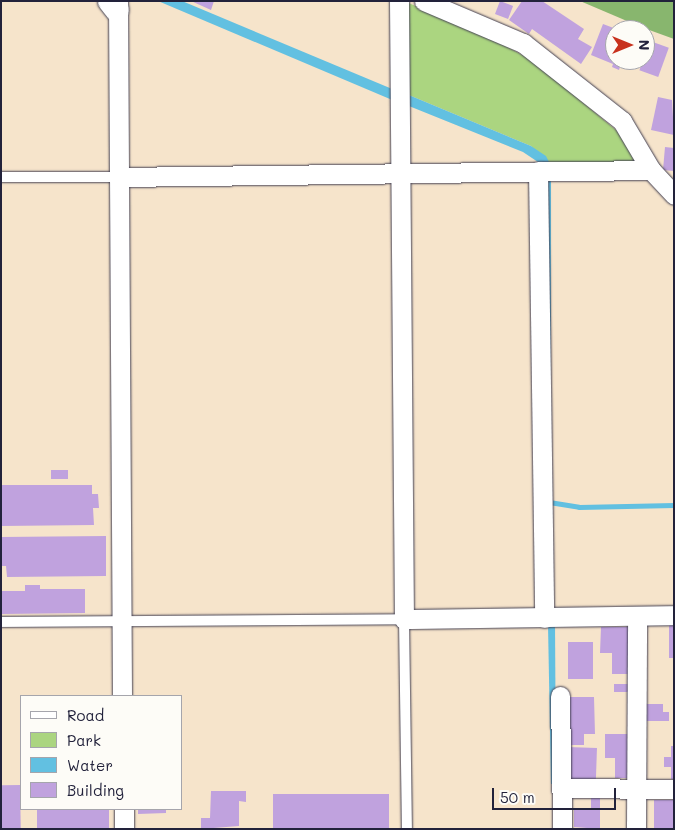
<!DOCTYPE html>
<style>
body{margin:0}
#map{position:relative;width:675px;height:830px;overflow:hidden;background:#f6e4cb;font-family:Mali,sans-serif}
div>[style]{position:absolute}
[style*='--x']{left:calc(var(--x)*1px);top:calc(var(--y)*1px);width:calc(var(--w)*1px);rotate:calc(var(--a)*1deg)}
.green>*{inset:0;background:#abd580}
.forest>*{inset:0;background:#88b66e}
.water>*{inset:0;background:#62c0e1;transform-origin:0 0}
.stream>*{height:5px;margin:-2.5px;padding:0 2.5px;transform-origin:2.5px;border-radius:2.5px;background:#62c0e1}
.building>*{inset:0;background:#c0a2de;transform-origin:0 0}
.roads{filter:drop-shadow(0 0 1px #423f51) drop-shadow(0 0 1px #423f51)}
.service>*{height:10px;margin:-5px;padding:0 5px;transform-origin:5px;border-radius:5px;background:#fff}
.minor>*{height:19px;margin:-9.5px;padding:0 9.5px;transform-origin:9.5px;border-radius:9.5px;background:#fff}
.tertiary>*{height:24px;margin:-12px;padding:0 12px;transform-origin:12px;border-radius:12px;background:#fff}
span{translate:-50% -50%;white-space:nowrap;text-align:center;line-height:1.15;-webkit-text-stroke:5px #fdfcf7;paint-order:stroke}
.frame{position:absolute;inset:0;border:2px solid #22223b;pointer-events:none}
.legend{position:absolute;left:20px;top:695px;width:162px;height:115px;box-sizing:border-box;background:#fdfcf7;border:1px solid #a5a5ac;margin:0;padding:6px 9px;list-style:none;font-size:15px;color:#22223b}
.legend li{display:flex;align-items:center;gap:10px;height:25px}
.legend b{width:25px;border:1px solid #a5a5ac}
.north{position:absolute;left:605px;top:20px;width:50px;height:50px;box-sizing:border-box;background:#fdfcf7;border:1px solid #a5a5ac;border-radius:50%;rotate:90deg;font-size:14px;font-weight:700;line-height:20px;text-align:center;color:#22223b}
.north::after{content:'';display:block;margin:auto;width:18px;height:22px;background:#c8321e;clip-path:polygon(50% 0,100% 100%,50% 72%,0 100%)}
.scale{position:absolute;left:492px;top:788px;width:124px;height:22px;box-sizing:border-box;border:2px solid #22223b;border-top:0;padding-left:6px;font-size:15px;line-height:18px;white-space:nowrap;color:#22223b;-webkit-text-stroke:4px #fdfcf7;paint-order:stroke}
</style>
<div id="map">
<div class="green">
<div style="clip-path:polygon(406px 2px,484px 34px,533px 61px,617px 131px,637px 165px,551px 166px,531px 146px,404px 93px)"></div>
</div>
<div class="forest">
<div style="clip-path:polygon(580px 1px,674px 1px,674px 39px,641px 27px)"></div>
</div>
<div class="water">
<div style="clip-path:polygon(158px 1px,182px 1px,397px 91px,397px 102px)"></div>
<div style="clip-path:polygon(404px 93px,531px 146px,546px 156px,551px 166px,544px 166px,523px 152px,404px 104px)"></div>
<div style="left:543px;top:175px;width:8px;height:433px"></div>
<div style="clip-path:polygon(555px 622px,556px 784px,551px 784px,548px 625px)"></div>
</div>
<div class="stream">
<div style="--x:549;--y:502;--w:30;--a:9"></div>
<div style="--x:579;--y:507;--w:95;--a:-1.2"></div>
</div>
<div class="building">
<div style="clip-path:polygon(191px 1px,214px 1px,211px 10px)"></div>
<div style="left:500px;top:1px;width:14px;height:14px;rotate:21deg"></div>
<div style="clip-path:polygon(522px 1px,542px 1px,584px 29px,578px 39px,592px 47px,581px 64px,532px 29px,529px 34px,509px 20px)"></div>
<div style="clip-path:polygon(603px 24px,619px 30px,615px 30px,615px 60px,622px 60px,619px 70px,612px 67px,613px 64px,591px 55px)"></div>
<div style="left:650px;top:41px;width:20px;height:31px;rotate:20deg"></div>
<div style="clip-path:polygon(658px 97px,672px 100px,674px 135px,651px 130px)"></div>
<div style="clip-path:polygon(665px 147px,674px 148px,674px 171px,663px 170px)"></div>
<div style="left:51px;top:470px;width:17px;height:9px"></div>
<div style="clip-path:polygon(1px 485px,92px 485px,92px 494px,98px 494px,99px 508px,93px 508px,94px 525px,1px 526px)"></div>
<div style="clip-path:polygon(106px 536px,106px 576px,7px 577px,6px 566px,1px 566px,1px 537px)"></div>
<div style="clip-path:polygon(25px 585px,40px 585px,40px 589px,85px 589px,85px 613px,1px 614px,1px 591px,25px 591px)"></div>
<div style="left:669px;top:623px;width:5px;height:35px"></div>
<div style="clip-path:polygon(601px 627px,630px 627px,630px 674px,612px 674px,612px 653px,600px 653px)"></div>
<div style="left:568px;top:642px;width:25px;height:37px"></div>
<div style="left:614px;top:684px;width:15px;height:8px"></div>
<div style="clip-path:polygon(568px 697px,594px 697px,595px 734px,584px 734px,584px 745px,568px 745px)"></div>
<div style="clip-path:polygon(645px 704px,663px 704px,663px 712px,669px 712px,669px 721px,645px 721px)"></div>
<div style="clip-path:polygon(605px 734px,629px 734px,629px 778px,615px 778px,615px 758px,605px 758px)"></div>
<div style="clip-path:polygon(671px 746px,674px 746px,674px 779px,671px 779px,671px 767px,664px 767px,664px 757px,671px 757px)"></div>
<div style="left:567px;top:747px;width:30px;height:34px;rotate:2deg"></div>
<div style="left:20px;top:785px;width:44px;height:19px;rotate:89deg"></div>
<div style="clip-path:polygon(211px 791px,246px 791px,246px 802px,239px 801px,239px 826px,201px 829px,201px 818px,210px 818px)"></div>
<div style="left:389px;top:794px;width:35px;height:116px;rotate:90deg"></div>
<div style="clip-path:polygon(591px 798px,600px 798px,600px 829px,574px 827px,574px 810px,591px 809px)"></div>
<div style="left:654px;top:800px;width:19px;height:29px"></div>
<div style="left:37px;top:809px;width:72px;height:20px"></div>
<div style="clip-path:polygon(138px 809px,166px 809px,166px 813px,138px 814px)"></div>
</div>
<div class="roads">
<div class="service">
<div style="--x:1;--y:177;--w:117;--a:0"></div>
<div style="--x:1;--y:622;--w:403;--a:-0.4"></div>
<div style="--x:404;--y:619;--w:210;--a:89.2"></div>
</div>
<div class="minor">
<div style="--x:118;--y:1;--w:695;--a:89.67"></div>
<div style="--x:399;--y:1;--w:618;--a:89.54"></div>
<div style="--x:404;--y:619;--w:270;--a:-0.8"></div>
<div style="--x:424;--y:1;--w:108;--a:23"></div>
<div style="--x:523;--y:43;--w:126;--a:38.2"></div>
<div style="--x:622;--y:121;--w:57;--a:59.4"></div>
<div style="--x:651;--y:170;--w:34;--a:47"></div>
<div style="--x:538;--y:171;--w:447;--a:89.2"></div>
<div style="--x:118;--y:177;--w:533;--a:-0.75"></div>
<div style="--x:560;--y:696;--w:133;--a:89.1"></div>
<div style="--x:561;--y:788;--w:113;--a:0.5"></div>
<div style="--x:124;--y:809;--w:20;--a:90"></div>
<div style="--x:636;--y:829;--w:206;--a:-89.7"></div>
</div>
<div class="tertiary">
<div style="--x:110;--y:1;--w:11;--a:52"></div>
</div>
</div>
<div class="frame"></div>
<ul class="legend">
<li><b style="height:6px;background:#fff"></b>Road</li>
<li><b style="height:14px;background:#abd580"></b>Park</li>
<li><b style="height:14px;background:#62c0e1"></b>Water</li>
<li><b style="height:14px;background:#c0a2de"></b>Building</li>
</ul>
<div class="north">N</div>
<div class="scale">50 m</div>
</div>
